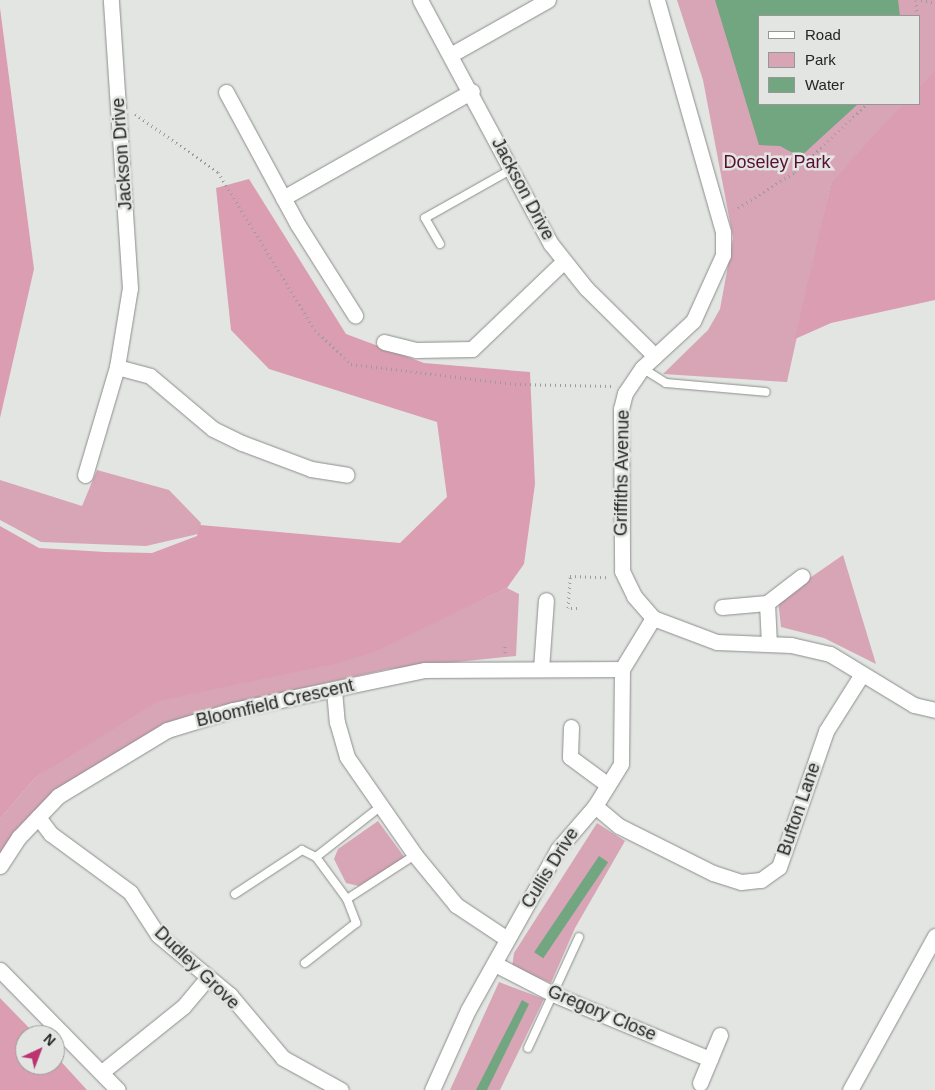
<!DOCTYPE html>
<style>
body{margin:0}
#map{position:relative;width:935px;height:1090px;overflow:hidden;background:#e2e5e2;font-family:Arial,sans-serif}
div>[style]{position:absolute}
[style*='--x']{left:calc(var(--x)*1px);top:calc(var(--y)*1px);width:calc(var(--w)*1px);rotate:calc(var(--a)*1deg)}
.green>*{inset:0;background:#d7a5b5}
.forest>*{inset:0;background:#db9db1}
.water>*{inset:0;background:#72a681;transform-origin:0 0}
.path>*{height:3px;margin-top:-1.5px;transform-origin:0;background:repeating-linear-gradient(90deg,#999c99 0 1px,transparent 0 5px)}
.roads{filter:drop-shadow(0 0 1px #8b8e8b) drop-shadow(0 0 1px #8b8e8b)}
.service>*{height:8px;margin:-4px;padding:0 4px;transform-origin:4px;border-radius:4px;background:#fff}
.minor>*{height:15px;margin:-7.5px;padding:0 7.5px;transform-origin:7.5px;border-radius:7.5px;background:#fff}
span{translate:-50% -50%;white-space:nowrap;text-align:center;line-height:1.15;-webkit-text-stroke:5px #e2e5e2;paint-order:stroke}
.street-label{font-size:18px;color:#242524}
.park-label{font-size:18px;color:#590f31}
.legend{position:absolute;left:758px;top:15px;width:162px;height:90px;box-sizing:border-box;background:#e2e5e2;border:1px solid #969896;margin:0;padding:6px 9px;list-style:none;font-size:15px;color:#242524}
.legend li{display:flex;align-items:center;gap:10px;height:25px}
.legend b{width:25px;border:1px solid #969896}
.north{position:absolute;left:15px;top:1025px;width:50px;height:50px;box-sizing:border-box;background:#e2e5e2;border:1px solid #969896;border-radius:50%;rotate:43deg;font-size:14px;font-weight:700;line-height:20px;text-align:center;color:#242524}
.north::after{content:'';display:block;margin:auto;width:18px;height:22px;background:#bc336f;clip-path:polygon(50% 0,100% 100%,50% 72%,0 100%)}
</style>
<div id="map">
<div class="green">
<div style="clip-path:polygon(677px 0,935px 0,935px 72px,919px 89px,919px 16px,759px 16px,759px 104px,905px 104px,831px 182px,787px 382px,663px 374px,708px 330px,720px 309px,733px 238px,703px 80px)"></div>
<div style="clip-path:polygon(97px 470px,169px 490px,201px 523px,198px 534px,146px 546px,41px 542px,0 520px,0 480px,82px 506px)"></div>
<div style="clip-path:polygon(843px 555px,876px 664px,824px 638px,781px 627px,778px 600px)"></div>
<div style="clip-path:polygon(507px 588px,519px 594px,516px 656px,389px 669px,219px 706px,178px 720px,116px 756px,0 855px,0 819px,35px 778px,155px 699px,399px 639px)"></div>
<div style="clip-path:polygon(378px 821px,405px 858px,359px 886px,346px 883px,334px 859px,338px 849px)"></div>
<div style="clip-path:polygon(597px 823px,625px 841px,575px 928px,551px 983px,512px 967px,514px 953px)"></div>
<div style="clip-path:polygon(499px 982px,544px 999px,500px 1090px,450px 1090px)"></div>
</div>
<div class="forest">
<div style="clip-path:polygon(0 8px,34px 269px,0 418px)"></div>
<div style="clip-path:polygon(935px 71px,935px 300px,831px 323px,795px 339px,831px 182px,903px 104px,919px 104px,919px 88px)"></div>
<div style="clip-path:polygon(249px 179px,346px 334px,424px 363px,530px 372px,535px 484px,524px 564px,507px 588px,376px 651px,339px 663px,158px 701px,35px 778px,0 819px,0 526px,39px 548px,105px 552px,152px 553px,197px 536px,200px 525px,400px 543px,447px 497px,437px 422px,269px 369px,231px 330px,216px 188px)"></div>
<div style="clip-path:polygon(0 998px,36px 1035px,25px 1035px,25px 1065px,55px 1065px,55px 1055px,87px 1090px,0 1090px)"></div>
</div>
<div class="water">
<div style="clip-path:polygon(715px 0,898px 0,900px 16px,759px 16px,759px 104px,858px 104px,800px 157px,780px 146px,759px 145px)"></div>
<div style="left:599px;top:856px;width:11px;height:116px;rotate:34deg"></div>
<div style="clip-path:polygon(522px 1000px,529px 1004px,487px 1090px,476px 1090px)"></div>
</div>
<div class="path">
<div style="--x:916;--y:0;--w:39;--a:86"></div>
<div style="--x:921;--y:0;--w:14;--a:12"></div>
<div style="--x:135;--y:114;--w:101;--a:34.9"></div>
<div style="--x:218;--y:172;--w:185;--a:58.5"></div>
<div style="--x:315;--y:330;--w:50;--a:43.4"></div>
<div style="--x:351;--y:364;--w:165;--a:7"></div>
<div style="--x:515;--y:384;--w:97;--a:1.2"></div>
<div style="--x:738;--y:208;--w:67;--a:-32.3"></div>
<div style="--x:795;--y:172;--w:99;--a:-43.4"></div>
<div style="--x:577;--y:608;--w:9;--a:180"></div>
<div style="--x:568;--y:608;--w:32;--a:-86"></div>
<div style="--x:570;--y:576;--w:36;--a:2"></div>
<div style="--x:505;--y:653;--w:8;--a:-90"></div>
</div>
<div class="roads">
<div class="service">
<div style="--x:440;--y:244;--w:30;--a:-120"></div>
<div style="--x:425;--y:218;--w:100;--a:-29.4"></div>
<div style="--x:642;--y:368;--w:28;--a:32"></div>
<div style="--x:666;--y:383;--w:100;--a:5.1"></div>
<div style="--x:316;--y:857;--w:83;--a:-38.1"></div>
<div style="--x:235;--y:894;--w:80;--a:-33.3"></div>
<div style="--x:302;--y:850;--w:16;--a:27"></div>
<div style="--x:316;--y:857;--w:52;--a:53.6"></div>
<div style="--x:347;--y:899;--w:26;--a:69"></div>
<div style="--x:356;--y:923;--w:65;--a:141.9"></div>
<div style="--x:347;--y:899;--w:81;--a:-32.9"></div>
<div style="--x:528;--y:1048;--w:122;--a:-65.3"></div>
</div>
<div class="minor">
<div style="--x:420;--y:0;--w:277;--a:61.8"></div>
<div style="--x:551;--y:244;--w:56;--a:51.5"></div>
<div style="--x:586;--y:288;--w:97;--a:44.6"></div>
<div style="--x:657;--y:0;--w:241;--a:74.1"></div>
<div style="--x:723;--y:232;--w:23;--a:90"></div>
<div style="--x:723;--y:255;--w:72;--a:114.4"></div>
<div style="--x:693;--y:321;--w:69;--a:137.3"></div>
<div style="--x:642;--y:368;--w:30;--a:124"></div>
<div style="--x:625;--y:393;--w:16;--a:104"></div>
<div style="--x:621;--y:409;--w:162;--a:89.6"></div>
<div style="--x:622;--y:571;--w:28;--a:64"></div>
<div style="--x:634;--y:596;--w:29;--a:49"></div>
<div style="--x:653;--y:618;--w:68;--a:20.6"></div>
<div style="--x:717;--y:642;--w:74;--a:2.3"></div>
<div style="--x:791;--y:645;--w:40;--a:13"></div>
<div style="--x:830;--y:654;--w:98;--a:31.3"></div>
<div style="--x:914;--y:705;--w:22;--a:13"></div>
<div style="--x:452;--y:54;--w:110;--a:-29.4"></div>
<div style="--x:226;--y:92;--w:151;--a:61.6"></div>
<div style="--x:298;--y:225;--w:107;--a:57.7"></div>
<div style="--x:283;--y:198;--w:217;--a:-29.5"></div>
<div style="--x:384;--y:342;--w:33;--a:14"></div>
<div style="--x:416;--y:350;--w:56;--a:-1"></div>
<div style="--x:472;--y:349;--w:126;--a:-43.7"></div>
<div style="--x:117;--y:367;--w:34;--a:15"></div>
<div style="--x:150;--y:376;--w:82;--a:40.1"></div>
<div style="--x:213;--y:429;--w:32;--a:26"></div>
<div style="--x:242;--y:443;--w:74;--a:20.6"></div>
<div style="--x:311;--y:469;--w:36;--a:9"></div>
<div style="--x:85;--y:475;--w:113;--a:-73.5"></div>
<div style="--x:117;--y:367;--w:80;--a:-80.7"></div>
<div style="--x:130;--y:288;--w:289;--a:-93.8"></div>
<div style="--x:722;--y:607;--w:45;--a:-5.1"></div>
<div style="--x:769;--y:644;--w:41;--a:-92.8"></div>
<div style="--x:767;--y:603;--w:44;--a:-37.6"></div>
<div style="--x:541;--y:669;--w:69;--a:-85.9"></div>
<div style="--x:334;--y:690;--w:32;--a:85"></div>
<div style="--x:337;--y:722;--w:36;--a:74"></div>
<div style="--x:347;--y:757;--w:119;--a:55.2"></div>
<div style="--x:415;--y:855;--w:65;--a:50.6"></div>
<div style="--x:456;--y:905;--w:61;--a:33.7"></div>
<div style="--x:571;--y:727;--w:30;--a:92"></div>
<div style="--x:570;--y:757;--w:47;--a:36.4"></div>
<div style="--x:595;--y:806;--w:31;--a:40"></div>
<div style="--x:619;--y:826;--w:105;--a:26.6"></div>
<div style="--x:713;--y:873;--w:29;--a:18"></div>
<div style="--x:741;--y:882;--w:20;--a:-6"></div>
<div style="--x:761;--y:880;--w:22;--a:-36"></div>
<div style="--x:779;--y:867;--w:144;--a:-70.9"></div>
<div style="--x:826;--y:731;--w:67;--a:-57.7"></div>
<div style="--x:38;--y:817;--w:21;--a:53"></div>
<div style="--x:51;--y:834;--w:98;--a:36.3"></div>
<div style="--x:130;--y:892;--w:51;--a:56.9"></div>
<div style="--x:158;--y:935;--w:94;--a:39.8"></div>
<div style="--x:230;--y:995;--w:82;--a:49.9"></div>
<div style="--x:283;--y:1058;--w:66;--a:28.9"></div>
<div style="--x:0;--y:866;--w:35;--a:-57"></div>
<div style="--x:19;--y:837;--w:57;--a:-46.4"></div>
<div style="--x:58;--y:796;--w:127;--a:-31.2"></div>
<div style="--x:167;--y:730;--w:69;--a:-16.9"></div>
<div style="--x:233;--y:710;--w:196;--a:-11.8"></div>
<div style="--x:425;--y:670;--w:197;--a:-0.3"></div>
<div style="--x:495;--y:964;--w:65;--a:27.3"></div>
<div style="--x:553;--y:994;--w:170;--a:22.5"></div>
<div style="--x:0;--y:970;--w:168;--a:45.5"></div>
<div style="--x:103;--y:1071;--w:102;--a:-38.7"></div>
<div style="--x:183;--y:1007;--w:39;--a:-50"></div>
<div style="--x:700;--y:1083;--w:52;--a:-67.4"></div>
<div style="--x:432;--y:1090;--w:88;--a:-65.8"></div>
<div style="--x:468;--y:1010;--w:184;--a:-60.8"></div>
<div style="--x:558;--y:849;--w:57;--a:-49.3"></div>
<div style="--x:595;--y:806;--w:49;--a:-58.2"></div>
<div style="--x:621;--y:764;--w:95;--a:-89.4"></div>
<div style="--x:622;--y:669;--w:60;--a:-58.7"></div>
<div style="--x:850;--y:1090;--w:176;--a:-61.1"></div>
</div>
</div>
<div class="street-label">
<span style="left:122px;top:154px;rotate:-94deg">Jackson Drive</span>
<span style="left:523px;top:189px;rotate:62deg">Jackson Drive</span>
<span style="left:622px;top:473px;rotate:-89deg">Griffiths Avenue</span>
<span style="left:275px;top:703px;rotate:-13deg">Bloomfield Crescent</span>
<span style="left:799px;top:809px;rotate:-71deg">Bufton Lane</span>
<span style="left:550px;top:868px;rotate:-58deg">Cullis Drive</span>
<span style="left:197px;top:968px;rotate:44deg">Dudley Grove</span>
<span style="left:602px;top:1013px;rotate:23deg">Gregory Close</span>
</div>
<div class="park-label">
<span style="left:777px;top:162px">Doseley Park</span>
</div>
<ul class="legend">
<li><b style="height:6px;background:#fff"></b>Road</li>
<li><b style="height:14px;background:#d7a5b5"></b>Park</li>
<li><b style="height:14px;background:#72a681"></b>Water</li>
</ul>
<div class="north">N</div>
</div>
